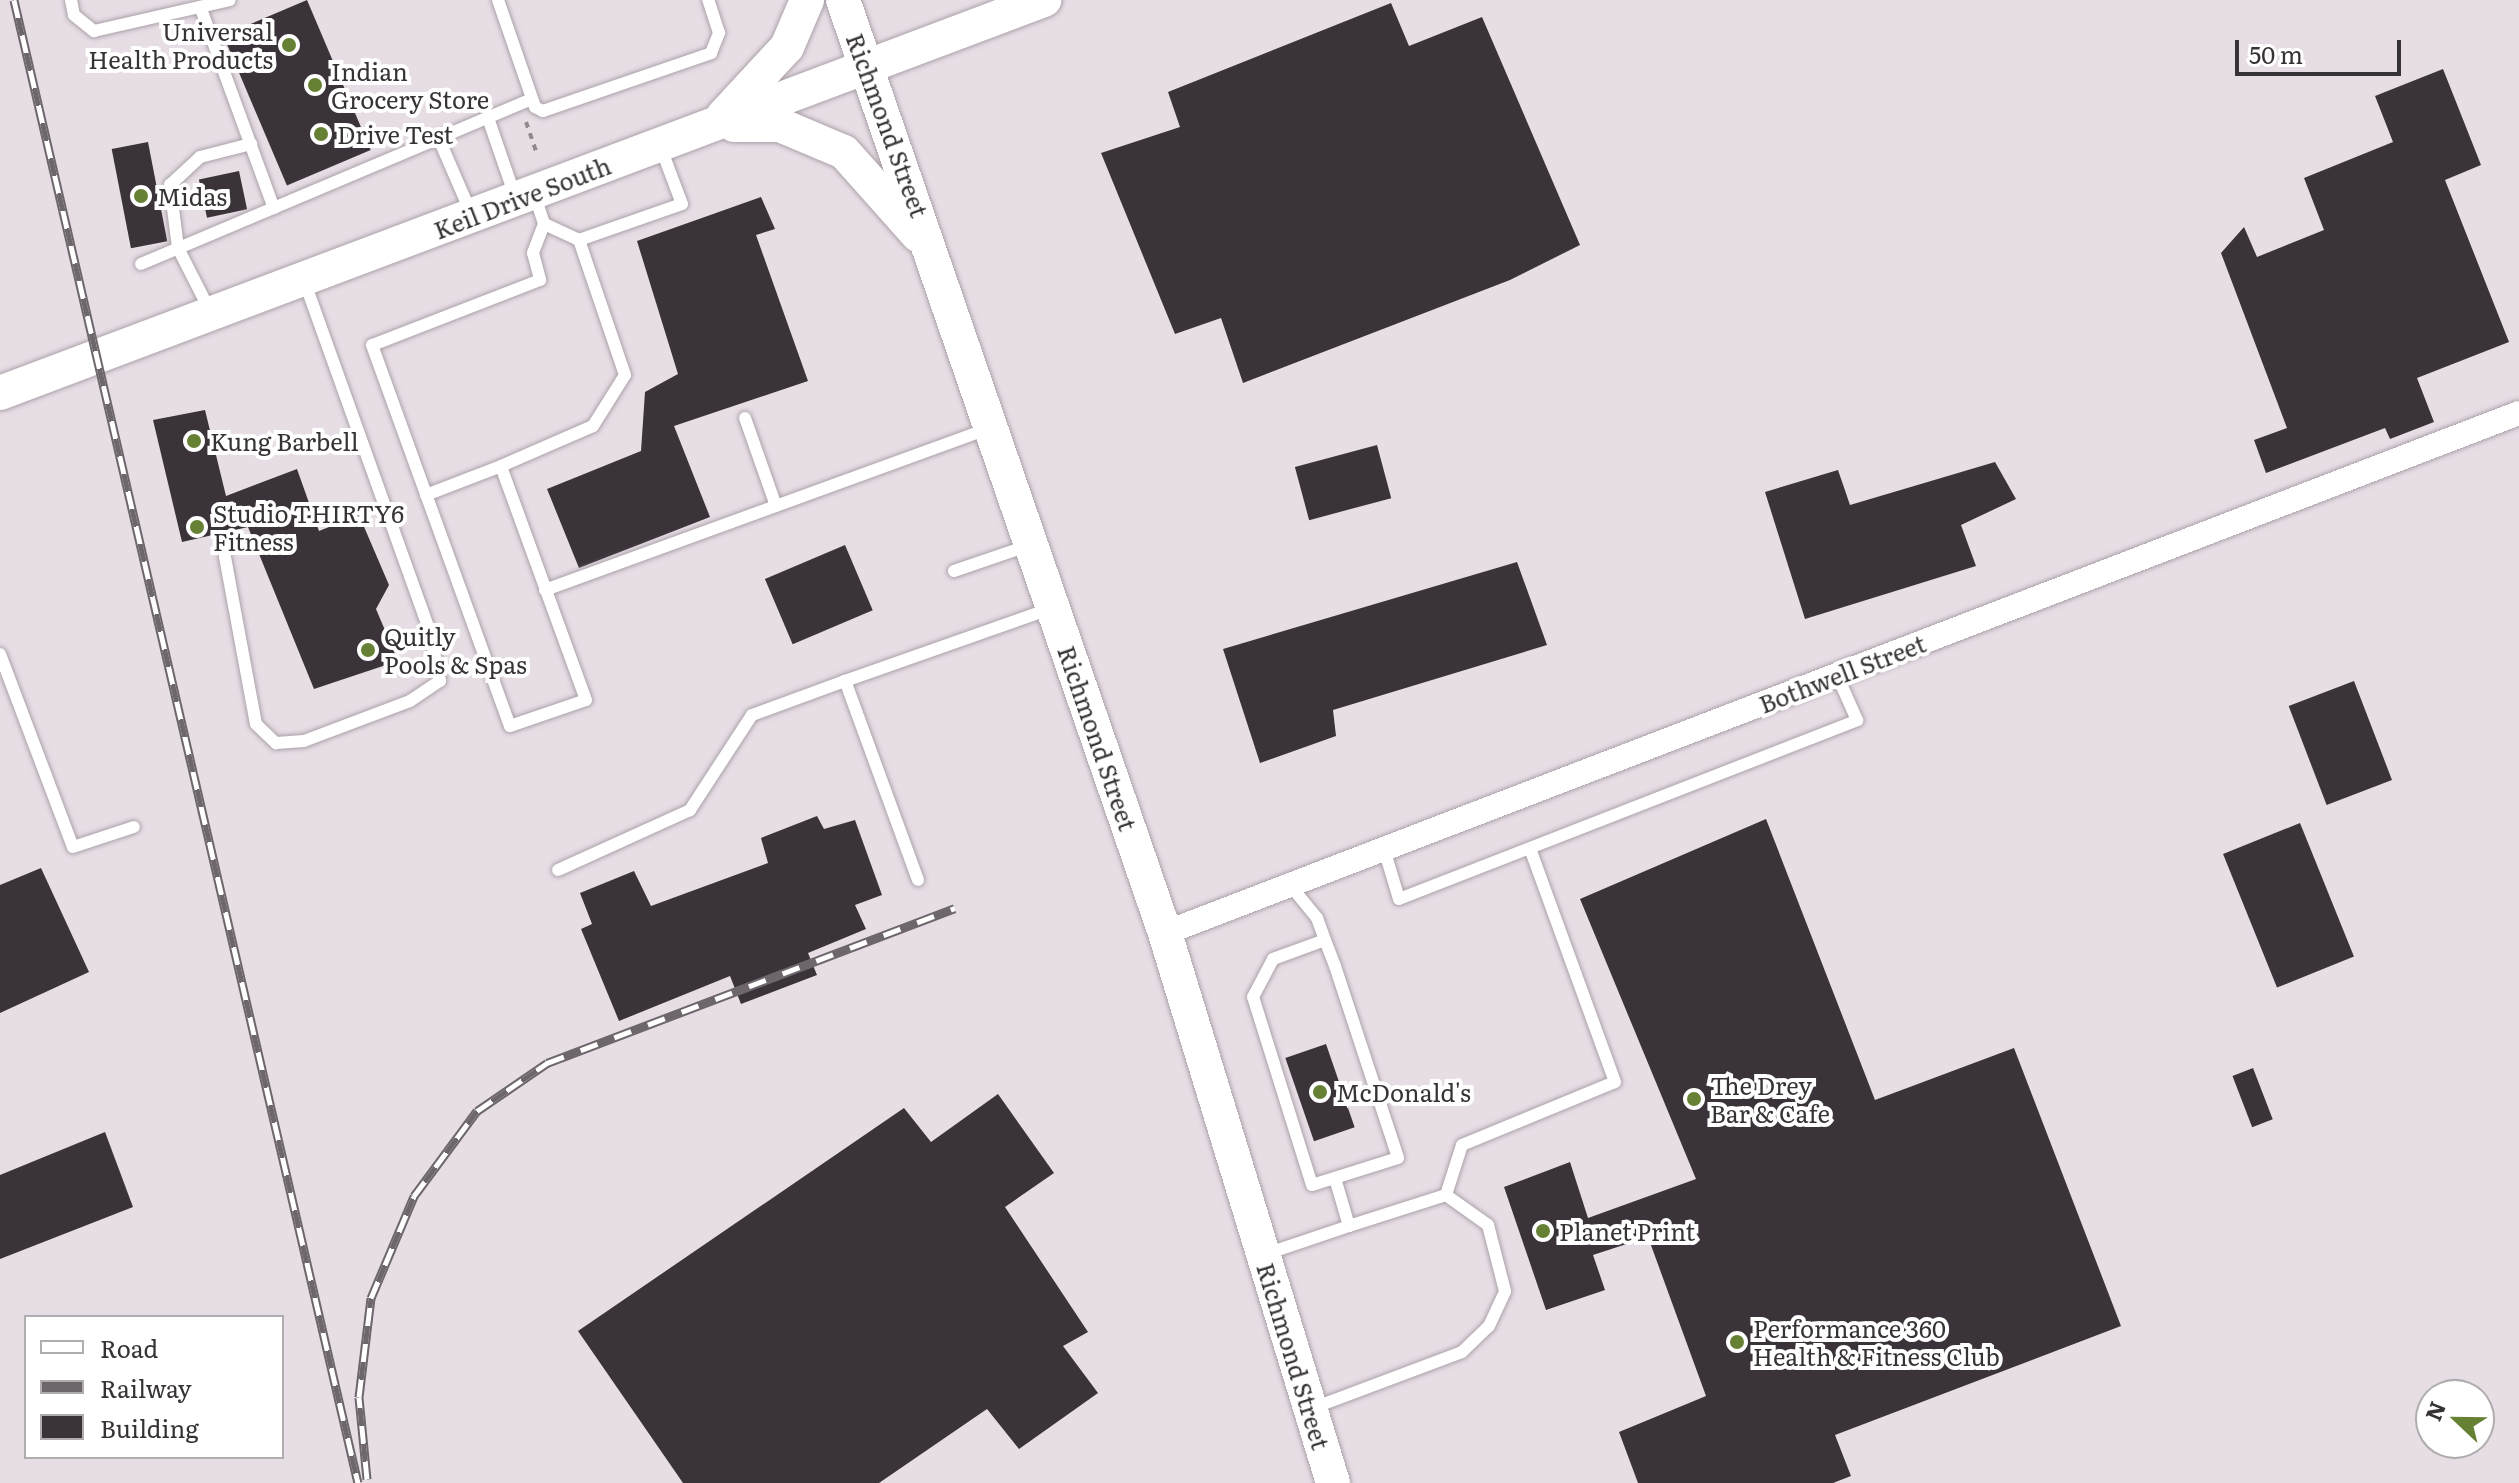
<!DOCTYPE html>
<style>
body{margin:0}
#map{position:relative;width:2519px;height:1483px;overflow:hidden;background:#e7dde5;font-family:Literata,serif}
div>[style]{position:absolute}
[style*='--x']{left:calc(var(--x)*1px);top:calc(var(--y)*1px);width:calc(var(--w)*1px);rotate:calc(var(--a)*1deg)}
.building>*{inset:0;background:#3b333a;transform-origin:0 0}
.path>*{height:4px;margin-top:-2px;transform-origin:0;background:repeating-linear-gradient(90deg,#90898e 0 6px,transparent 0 12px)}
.roads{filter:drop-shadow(0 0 2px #aba1a9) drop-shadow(0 0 2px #aba1a9)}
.lane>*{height:12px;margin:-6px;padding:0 6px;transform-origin:6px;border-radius:6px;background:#fff}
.street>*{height:24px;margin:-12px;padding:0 12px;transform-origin:12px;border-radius:12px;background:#fff}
.secondary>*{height:34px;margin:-17px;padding:0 17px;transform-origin:17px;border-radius:17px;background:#fff}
.rail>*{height:9px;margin-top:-4.5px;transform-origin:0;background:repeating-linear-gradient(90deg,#fff 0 18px,#6d676c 0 36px);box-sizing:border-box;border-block:2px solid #6d676c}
.dots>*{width:22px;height:22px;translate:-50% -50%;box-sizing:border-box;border:4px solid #fff;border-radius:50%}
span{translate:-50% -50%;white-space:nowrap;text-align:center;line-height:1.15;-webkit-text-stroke:8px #fff;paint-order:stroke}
.poi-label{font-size:24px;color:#363235}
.right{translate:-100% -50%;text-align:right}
.left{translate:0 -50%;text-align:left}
.street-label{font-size:24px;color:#363235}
.legend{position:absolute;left:24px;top:1315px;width:260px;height:144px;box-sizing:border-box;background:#fff;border:2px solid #afadae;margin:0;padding:10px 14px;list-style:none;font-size:24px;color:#363235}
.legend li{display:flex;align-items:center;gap:16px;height:40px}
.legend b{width:40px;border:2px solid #afadae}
.north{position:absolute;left:2415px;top:1379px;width:80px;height:80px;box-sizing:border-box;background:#fff;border:2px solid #afadae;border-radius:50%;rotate:292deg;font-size:22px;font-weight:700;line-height:32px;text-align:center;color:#363235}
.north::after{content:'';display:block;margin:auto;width:28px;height:36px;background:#668034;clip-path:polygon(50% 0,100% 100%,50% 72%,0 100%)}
.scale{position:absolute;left:2235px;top:40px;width:166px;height:36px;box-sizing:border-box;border:4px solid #363235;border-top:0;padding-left:10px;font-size:24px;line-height:28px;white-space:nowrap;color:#363235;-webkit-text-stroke:6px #fff;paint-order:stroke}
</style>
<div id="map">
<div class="building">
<div style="left:307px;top:0;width:163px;height:91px;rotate:67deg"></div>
<div style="clip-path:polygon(1391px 3px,1409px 46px,1482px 17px,1580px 245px,1510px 280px,1243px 383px,1221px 318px,1175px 334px,1101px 153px,1180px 127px,1168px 92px)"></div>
<div style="clip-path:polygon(2443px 69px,2481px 165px,2445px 180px,2509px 342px,2417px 378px,2434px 422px,2390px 439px,2385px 428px,2266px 473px,2254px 440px,2287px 428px,2221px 253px,2244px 227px,2257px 257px,2324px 230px,2304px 178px,2393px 142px,2375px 96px)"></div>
<div style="left:148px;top:142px;width:101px;height:37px;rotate:79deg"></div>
<div style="left:239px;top:171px;width:39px;height:41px;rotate:78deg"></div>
<div style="clip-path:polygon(761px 197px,775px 229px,756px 235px,808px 381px,674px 426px,710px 517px,579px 568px,547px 489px,641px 451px,645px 392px,678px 374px,637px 241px)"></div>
<div style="clip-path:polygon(205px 410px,226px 496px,297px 469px,319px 531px,359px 515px,389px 585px,376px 609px,398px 661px,314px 689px,248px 527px,182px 542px,153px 420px)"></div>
<div style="left:1377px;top:445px;width:55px;height:85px;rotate:75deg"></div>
<div style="clip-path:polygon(1995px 462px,2016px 499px,1961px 525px,1976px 566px,1805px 619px,1765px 492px,1838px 470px,1850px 505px)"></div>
<div style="left:845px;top:545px;width:71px;height:87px;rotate:67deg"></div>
<div style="clip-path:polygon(1517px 562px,1547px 645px,1333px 710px,1336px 736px,1260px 763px,1223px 649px)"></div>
<div style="left:2354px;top:681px;width:106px;height:70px;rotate:69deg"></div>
<div style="clip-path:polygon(817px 816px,824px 829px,855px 820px,882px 895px,855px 905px,866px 929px,808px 953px,817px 975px,741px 1004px,730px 976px,619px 1021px,581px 929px,592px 924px,580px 893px,634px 871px,651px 906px,768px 863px,761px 838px)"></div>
<div style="clip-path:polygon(1766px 819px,1875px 1100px,2014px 1048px,2121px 1326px,1835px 1435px,1851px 1476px,1833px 1483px,1638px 1483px,1619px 1432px,1706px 1396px,1648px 1237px,1593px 1255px,1605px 1290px,1546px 1310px,1504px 1187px,1570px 1162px,1588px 1218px,1696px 1179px,1580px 899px)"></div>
<div style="left:2300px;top:823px;width:144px;height:83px;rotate:68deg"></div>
<div style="clip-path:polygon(41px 868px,89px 972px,0 1013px,0 885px)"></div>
<div style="left:1326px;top:1044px;width:88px;height:43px;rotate:71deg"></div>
<div style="left:2253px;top:1068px;width:55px;height:22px;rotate:69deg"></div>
<div style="clip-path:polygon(998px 1094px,1054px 1173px,1005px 1207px,1088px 1332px,1063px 1346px,1098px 1393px,1019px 1449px,987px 1409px,879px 1483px,683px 1483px,578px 1331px,904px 1108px,931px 1142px)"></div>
<div style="clip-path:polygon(105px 1132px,133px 1207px,0 1259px,0 1175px)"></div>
</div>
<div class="path">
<div style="--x:526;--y:122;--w:34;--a:71"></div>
</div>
<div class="roads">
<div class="lane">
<div style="--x:71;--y:0;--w:15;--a:79"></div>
<div style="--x:74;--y:15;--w:26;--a:39"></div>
<div style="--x:94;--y:31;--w:139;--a:-12.8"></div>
<div style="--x:498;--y:0;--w:113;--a:70.9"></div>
<div style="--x:535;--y:107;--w:9;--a:27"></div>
<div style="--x:543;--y:111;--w:178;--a:-19"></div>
<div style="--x:711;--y:53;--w:22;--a:-68"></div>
<div style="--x:719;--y:33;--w:35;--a:-108"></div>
<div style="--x:201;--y:9;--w:212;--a:69.9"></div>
<div style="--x:488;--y:118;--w:83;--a:70.9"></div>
<div style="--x:439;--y:139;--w:81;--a:66.6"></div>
<div style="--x:535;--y:196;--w:29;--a:72"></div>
<div style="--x:544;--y:224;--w:31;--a:111"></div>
<div style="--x:533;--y:253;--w:28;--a:75"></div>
<div style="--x:540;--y:280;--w:180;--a:158.8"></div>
<div style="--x:372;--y:345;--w:405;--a:70.1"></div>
<div style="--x:510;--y:726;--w:80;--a:-18.9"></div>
<div style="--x:586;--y:700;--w:249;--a:-110"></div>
<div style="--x:501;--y:466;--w:100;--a:-23.5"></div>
<div style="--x:593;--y:426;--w:60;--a:-57.9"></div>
<div style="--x:625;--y:375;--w:143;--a:-108.8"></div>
<div style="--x:579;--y:240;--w:38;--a:-155"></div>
<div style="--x:579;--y:240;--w:109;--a:-19.3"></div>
<div style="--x:682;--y:204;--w:60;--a:-110.6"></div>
<div style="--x:141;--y:264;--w:424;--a:-22.9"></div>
<div style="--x:210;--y:311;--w:71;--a:-116.9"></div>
<div style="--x:178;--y:248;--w:64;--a:-97.2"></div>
<div style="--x:170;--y:185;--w:41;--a:-43"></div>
<div style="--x:200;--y:157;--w:53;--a:-14.3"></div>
<div style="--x:745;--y:418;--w:93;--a:70.6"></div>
<div style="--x:426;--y:495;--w:80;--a:-21.1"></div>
<div style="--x:225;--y:557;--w:170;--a:79.5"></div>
<div style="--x:256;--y:724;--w:28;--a:44"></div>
<div style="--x:276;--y:743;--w:28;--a:-4"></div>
<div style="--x:304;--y:741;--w:113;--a:-20.7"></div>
<div style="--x:410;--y:701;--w:36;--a:-34"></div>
<div style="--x:440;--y:681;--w:50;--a:-101.5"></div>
<div style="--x:430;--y:632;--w:372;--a:-109.7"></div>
<div style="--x:954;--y:571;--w:80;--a:-18.9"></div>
<div style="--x:545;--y:590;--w:474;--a:-20"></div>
<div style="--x:0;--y:654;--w:206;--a:69.3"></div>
<div style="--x:73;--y:847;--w:64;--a:-18.2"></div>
<div style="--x:1384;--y:849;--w:52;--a:73.3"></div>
<div style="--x:1399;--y:899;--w:492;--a:-21.3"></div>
<div style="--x:1857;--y:720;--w:49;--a:-114"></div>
<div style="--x:558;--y:870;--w:145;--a:-24.4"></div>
<div style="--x:690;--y:810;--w:113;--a:-56.9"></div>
<div style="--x:752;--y:715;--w:99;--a:-20.1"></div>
<div style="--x:918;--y:880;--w:212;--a:-110.1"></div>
<div style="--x:845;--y:681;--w:219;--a:-19.4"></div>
<div style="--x:1290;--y:885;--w:43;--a:50.7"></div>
<div style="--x:1317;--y:918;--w:23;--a:70"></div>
<div style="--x:1325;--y:940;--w:28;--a:69"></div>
<div style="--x:1335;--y:966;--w:202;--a:71.8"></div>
<div style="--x:1398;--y:1158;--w:90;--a:162.6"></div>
<div style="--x:1312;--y:1185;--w:197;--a:-107.4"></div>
<div style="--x:1253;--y:997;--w:43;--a:-62.2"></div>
<div style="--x:1273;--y:959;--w:55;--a:-20.1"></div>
<div style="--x:1446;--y:1195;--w:52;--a:-72.3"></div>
<div style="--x:1462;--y:1145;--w:165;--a:-22.4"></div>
<div style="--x:1615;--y:1082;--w:248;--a:-110"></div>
<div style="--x:1266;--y:1254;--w:88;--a:-18.6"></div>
<div style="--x:1349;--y:1226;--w:50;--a:-106.3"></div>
<div style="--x:1313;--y:1408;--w:159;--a:-20.6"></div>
<div style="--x:1462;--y:1352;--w:37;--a:-44"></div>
<div style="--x:1489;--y:1326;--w:38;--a:-65"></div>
<div style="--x:1505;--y:1291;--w:68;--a:-104.4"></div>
<div style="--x:1488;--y:1225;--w:52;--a:-144.5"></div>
<div style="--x:1446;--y:1195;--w:102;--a:162.3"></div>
</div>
<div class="street">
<div style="--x:1165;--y:933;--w:1450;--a:-21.01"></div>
</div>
<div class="secondary">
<div style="--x:843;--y:0;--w:987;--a:70.96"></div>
<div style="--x:1165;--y:933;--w:575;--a:73.01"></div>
<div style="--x:723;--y:116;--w:94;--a:-47.2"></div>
<div style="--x:787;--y:47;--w:51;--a:-66.9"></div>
<div style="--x:734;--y:125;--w:46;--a:0"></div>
<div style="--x:780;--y:125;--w:69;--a:22.9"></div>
<div style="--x:844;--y:152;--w:111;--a:48.3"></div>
<div style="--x:0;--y:393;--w:1116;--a:-20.63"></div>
</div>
</div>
<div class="rail">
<div style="--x:14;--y:0;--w:1522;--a:76.94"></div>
<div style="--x:367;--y:1479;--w:82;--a:-95.6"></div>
<div style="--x:359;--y:1397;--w:100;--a:-83.1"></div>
<div style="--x:371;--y:1298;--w:111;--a:-67.1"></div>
<div style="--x:414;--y:1196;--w:106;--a:-53.5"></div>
<div style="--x:477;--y:1111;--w:85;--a:-34.4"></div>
<div style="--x:547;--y:1063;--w:436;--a:-20.8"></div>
</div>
<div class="dots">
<div style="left:289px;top:45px;background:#668034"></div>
<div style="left:315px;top:85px;background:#668034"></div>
<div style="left:321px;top:134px;background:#668034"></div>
<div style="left:141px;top:196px;background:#668034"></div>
<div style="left:194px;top:441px;background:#668034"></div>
<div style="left:197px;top:527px;background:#668034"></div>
<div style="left:368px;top:650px;background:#668034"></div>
<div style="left:1320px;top:1092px;background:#668034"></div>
<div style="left:1694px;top:1099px;background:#668034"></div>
<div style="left:1543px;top:1231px;background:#668034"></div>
<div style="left:1737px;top:1342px;background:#668034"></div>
</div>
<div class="poi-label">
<span class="right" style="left:273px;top:45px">Universal<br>Health Products</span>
<span class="left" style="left:331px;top:85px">Indian<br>Grocery Store</span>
<span class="left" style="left:337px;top:134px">Drive Test</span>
<span class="left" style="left:157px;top:196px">Midas</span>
<span class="left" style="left:210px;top:441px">Kung Barbell</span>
<span class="left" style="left:213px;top:527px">Studio THIRTY6<br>Fitness</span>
<span class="left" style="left:384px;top:650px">Quitly<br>Pools &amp; Spas</span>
<span class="left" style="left:1710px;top:1099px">The Drey<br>Bar &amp; Cafe</span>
<span class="left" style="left:1336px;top:1092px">McDonald's</span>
<span class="left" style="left:1559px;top:1231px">Planet Print</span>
<span class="left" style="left:1753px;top:1342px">Performance 360<br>Health &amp; Fitness Club</span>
</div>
<div class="street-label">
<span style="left:888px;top:125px;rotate:70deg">Richmond Street</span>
<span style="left:522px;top:197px;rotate:-21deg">Keil Drive South</span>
<span style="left:1842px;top:673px;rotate:-21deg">Bothwell Street</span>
<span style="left:1098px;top:738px;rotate:71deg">Richmond Street</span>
<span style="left:1294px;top:1356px;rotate:73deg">Richmond Street</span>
</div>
<ul class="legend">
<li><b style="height:10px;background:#fff"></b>Road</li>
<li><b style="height:10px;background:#6d676c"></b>Railway</li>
<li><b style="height:22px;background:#3b333a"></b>Building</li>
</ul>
<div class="north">N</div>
<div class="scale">50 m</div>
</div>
